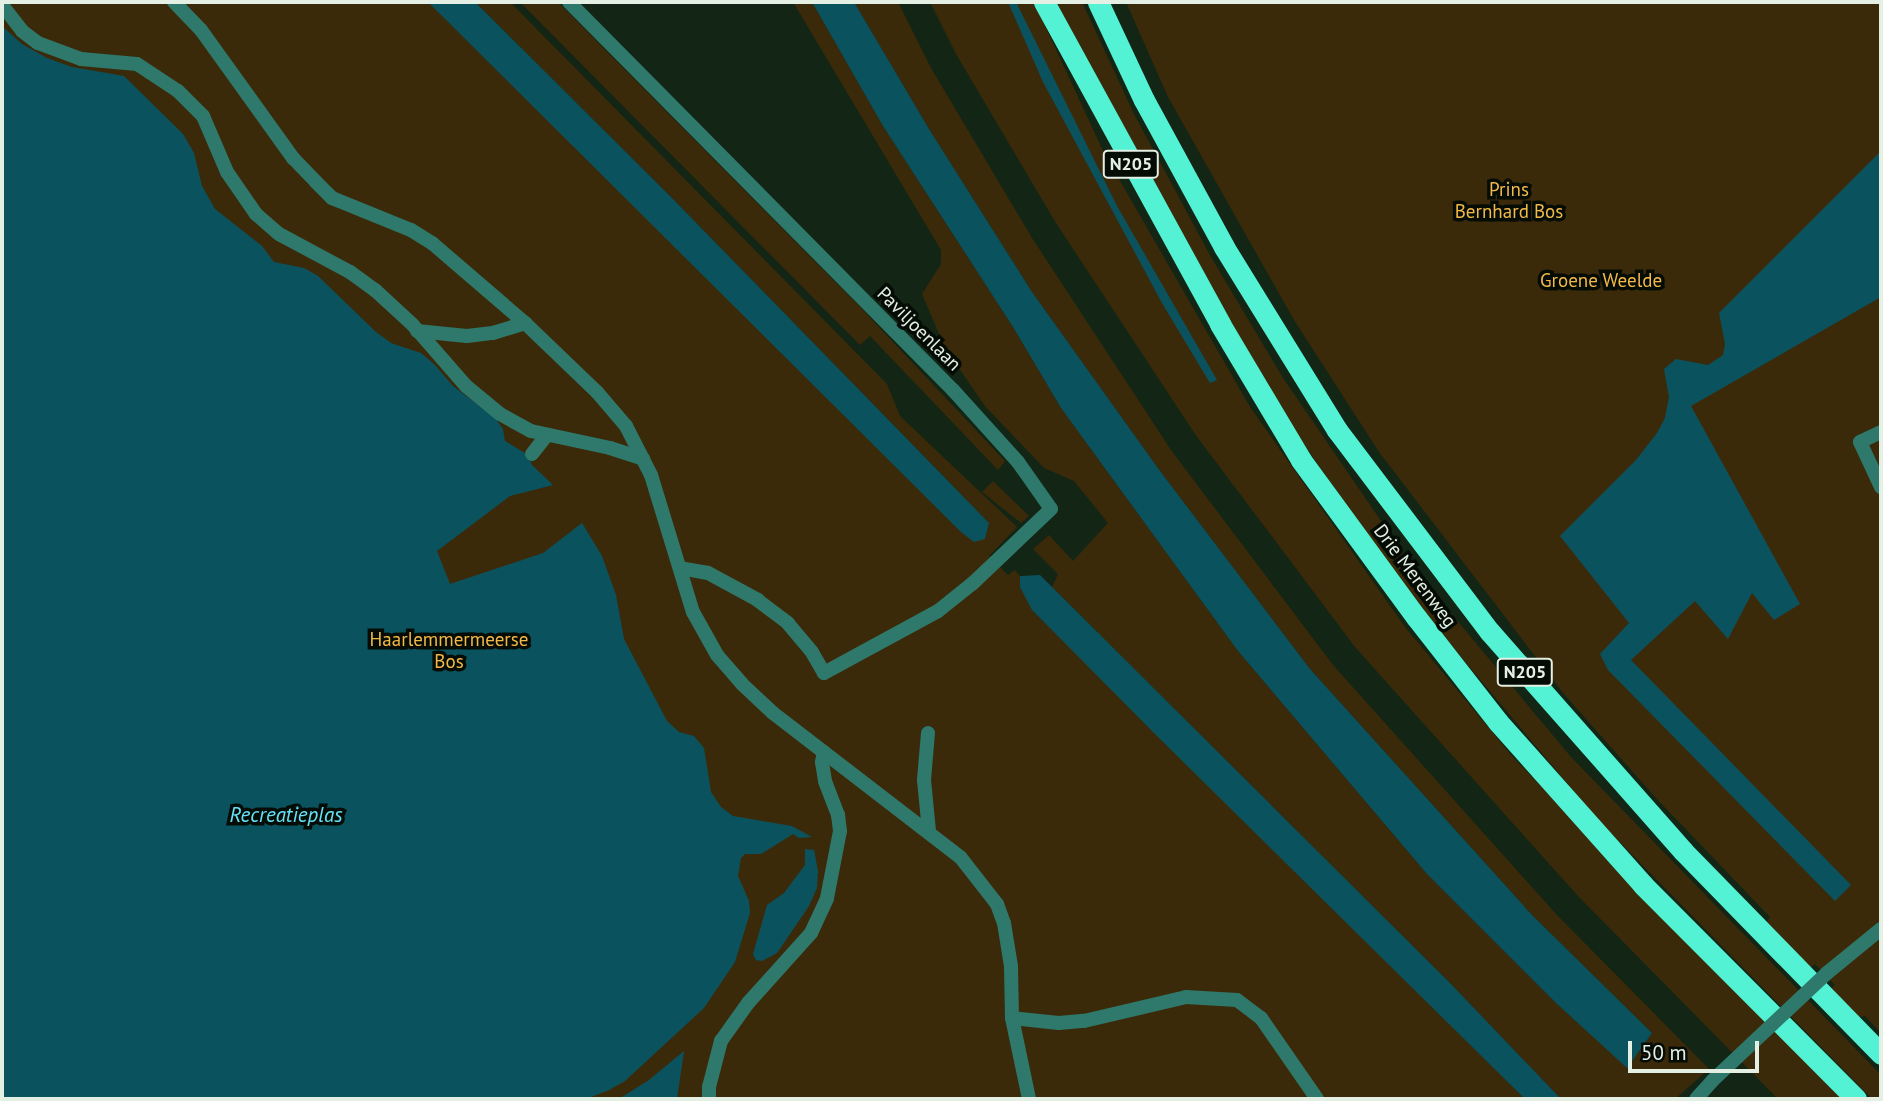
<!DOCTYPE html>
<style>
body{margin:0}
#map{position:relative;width:1883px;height:1101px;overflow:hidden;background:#132514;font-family:"PT Sans",sans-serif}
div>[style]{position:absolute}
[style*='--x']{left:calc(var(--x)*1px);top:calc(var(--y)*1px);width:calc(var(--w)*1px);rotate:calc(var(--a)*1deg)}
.green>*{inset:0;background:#3b2a0a}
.water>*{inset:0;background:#0a535e}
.street>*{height:14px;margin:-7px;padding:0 7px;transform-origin:7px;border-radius:7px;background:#2e796b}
.highway>*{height:21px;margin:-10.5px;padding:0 10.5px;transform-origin:10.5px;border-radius:10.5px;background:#53f2d5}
.street-bridge>*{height:14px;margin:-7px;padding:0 7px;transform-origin:7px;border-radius:7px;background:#2e796b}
span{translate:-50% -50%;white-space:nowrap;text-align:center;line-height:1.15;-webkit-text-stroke:7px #050c06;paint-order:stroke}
.shield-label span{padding:2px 5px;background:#050c06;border:2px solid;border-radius:5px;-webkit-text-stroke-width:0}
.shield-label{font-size:18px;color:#e4f0e4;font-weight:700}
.park-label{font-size:19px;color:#f4b948}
.street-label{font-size:19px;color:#e4f0e4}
.water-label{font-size:21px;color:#65e2f8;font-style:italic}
.frame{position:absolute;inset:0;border:4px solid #e4f0e4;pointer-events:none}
.scale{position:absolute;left:1628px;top:1041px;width:131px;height:32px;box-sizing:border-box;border:4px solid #e4f0e4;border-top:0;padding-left:9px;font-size:21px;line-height:24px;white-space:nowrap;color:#e4f0e4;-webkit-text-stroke:5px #050c06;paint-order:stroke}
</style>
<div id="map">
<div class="green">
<div style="clip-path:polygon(2px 2px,438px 2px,985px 539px,989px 523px,670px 196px,475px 2px,510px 2px,887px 384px,900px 416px,1017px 527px,989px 556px,1008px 575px,1015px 570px,1020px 576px,1021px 587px,1033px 611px,1525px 1099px,2px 1099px)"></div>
<div style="clip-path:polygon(520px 2px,558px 2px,861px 308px,1005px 461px,998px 470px,870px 336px,860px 345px)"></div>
<div style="clip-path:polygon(793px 2px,812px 2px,883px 126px,1013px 327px,1061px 408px,1238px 651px,1427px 874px,1556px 1003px,1627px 1067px,1652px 1033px,1532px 915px,1310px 669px,1160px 471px,1032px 292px,929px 129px,854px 2px,898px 2px,931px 68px,1032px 238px,1171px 450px,1333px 665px,1557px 915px,1709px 1069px,1675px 1099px,1561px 1099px,1450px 983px,1052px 587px,1058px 574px,1033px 549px,1049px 535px,1073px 561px,1108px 523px,1074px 481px,1044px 468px,985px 406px,945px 348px,922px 294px,941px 264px,941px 250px)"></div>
<div style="clip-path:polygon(930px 2px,1034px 2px,1104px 153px,1250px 407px,1405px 627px,1512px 756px,1843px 1099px,1778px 1099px,1578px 896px,1355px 647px,1195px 434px,1056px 223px,956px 54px)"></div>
<div style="clip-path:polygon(1055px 2px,1082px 2px,1134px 114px,1211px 257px,1283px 378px,1414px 569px,1571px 757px,1881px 1075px,1881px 1099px,1872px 1099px,1597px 819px,1420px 608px,1256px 377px)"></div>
<div style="clip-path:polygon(1126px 2px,1881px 2px,1881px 1033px,1865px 1016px,1851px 1018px,1827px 993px,1835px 985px,1815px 964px,1807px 970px,1765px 925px,1770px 917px,1655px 797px,1564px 694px,1379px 452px,1294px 320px,1168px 97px)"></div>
<div style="clip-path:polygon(993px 481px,1029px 516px,1021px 523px,982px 492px)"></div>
</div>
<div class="water">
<div style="clip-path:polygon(428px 2px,475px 2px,670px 196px,989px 523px,985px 539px,974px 542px,961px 532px)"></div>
<div style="clip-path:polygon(812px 2px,854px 2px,929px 129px,1032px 292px,1160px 471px,1310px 669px,1532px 915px,1652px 1033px,1627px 1068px,1556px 1003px,1427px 874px,1238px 651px,1061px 408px,1013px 327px,883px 126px)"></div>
<div style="clip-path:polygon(1008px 2px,1016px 2px,1117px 206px,1217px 380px,1210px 383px,1162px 303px,1043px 82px)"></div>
<div style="clip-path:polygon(2px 26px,22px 44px,47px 58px,72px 67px,124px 76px,183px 134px,194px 153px,202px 186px,215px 209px,262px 246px,274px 262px,304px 268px,318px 276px,376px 332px,391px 343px,421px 353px,434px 364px,453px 386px,495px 418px,503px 429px,505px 441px,528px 455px,532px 465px,553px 485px,510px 496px,437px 551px,450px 584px,543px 553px,582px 523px,602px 556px,616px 595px,624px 639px,667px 721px,679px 732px,694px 736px,704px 748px,711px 792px,721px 807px,733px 816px,792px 826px,812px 837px,799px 838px,793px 834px,761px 854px,745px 854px,741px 858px,738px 876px,749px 901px,750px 913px,735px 962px,704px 1008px,625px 1081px,609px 1090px,586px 1099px,2px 1099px)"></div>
<div style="clip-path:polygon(1881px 151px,1881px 297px,1691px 406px,1800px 604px,1774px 620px,1752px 593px,1728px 639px,1695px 601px,1631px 660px,1851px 885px,1835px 901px,1608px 670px,1600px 654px,1629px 623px,1560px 536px,1636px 460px,1657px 433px,1665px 418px,1669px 397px,1664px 369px,1676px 359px,1708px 365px,1723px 355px,1725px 344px,1719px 313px)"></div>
<div style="clip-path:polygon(1040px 575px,1450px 983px,1561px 1099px,1525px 1099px,1157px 736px,1032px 610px,1020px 587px,1020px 576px)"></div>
<div style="clip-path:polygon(805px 849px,814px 850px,818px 871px,817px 888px,809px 906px,777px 953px,762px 961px,756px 960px,753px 954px,767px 905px,784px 893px,805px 865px)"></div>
<div style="clip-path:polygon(684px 1051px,677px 1099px,619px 1099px,649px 1080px)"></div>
</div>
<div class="street">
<div style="--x:174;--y:2;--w:39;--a:46"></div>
<div style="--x:201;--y:30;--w:158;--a:54.3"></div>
<div style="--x:293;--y:158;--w:33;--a:46"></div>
<div style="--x:316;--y:182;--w:23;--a:45"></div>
<div style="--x:332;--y:198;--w:85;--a:22.1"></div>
<div style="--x:411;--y:230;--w:25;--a:32"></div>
<div style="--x:432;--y:243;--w:123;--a:40.7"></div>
<div style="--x:525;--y:323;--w:100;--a:43.8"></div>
<div style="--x:597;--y:392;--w:45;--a:49.5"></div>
<div style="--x:626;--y:426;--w:55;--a:63"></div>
<div style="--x:651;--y:475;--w:143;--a:73"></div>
<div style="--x:693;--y:612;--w:49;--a:60.8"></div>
<div style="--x:717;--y:655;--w:38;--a:49"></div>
<div style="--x:742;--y:684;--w:42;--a:43.1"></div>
<div style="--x:773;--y:713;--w:237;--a:37.6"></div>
<div style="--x:961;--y:858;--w:58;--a:52"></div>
<div style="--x:997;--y:904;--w:20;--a:70"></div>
<div style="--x:1004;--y:923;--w:44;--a:80.8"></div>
<div style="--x:1011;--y:966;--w:52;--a:88.9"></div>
<div style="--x:1012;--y:1018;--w:83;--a:78.1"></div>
<div style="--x:569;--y:2;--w:546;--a:45.3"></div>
<div style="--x:953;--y:390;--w:97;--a:47.9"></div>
<div style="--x:1018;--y:462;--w:57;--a:54.9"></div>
<div style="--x:1051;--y:509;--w:108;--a:136.5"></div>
<div style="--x:973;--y:583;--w:45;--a:141.3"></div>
<div style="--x:938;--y:611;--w:130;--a:151.5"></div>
<div style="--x:824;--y:673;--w:24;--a:-120"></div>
<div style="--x:812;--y:652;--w:38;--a:-130"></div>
<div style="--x:788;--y:623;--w:38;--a:-143"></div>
<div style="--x:758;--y:600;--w:57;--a:-151.6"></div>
<div style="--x:708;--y:573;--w:28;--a:-170"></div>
<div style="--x:2;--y:5;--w:33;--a:52"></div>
<div style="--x:22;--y:31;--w:20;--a:37"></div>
<div style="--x:38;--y:43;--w:46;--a:20.4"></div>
<div style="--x:81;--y:59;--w:56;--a:5.1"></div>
<div style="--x:137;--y:64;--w:49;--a:33.4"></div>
<div style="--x:178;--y:91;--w:35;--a:45"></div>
<div style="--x:203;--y:116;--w:61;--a:66.8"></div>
<div style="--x:227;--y:172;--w:51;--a:55.4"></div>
<div style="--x:256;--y:214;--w:30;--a:41"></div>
<div style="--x:279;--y:234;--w:81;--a:28.2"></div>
<div style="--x:350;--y:272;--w:31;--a:36"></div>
<div style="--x:375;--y:290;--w:50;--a:42.6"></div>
<div style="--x:412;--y:324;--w:82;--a:48.9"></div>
<div style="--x:466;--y:386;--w:44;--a:39.5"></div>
<div style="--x:500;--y:414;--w:35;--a:29"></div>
<div style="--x:531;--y:431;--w:81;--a:12.1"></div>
<div style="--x:610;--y:448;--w:35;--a:18"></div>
<div style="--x:417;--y:331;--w:50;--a:5.7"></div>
<div style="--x:467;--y:336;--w:26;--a:-7"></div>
<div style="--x:493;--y:333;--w:34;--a:-17"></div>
<div style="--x:1881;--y:432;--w:23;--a:155"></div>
<div style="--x:1860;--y:442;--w:50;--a:65"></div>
<div style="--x:532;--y:454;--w:23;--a:-52"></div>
<div style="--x:928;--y:733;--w:47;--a:94.9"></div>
<div style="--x:924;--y:780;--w:51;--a:84.4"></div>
<div style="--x:1827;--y:973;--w:70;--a:-39.2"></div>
<div style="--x:1012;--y:1018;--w:47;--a:6.1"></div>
<div style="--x:1059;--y:1023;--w:25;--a:-5"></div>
<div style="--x:1084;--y:1021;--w:105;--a:-13.2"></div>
<div style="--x:1186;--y:997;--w:51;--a:3.4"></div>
<div style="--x:1237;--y:1000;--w:30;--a:37"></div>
<div style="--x:1261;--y:1018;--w:98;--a:55.3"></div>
<div style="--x:709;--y:1099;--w:12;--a:-90"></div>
<div style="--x:709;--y:1087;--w:48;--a:-75.4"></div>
<div style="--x:721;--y:1041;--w:47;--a:-54.6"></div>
<div style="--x:748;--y:1003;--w:94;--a:-48"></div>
<div style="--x:811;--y:933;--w:38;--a:-65"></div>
<div style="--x:827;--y:898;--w:68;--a:-79"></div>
<div style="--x:840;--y:831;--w:16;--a:-97"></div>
<div style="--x:838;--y:815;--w:36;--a:-111"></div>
<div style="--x:825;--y:781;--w:19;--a:-99"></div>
<div style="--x:822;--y:762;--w:10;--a:-79"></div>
<div style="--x:1696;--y:1099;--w:24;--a:-48"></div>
</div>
<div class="highway">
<div style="--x:1044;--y:2;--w:367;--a:61.3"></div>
<div style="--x:1220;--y:324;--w:158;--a:59.2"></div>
<div style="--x:1301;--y:460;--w:195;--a:53.8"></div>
<div style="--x:1416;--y:617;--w:133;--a:52"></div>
<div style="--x:1498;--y:722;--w:218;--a:48.3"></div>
<div style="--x:1643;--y:885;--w:302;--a:45.1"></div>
<div style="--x:1098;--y:2;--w:108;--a:64.9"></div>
<div style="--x:1144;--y:100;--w:167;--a:61.4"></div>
<div style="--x:1224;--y:247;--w:215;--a:58.3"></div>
<div style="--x:1337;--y:430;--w:253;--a:52.9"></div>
<div style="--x:1490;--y:632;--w:292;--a:48.6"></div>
<div style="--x:1683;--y:851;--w:284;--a:45.7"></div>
</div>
<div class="street-bridge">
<div style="--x:1712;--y:1081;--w:158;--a:-43.2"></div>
</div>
<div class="shield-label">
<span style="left:1131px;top:164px">N205</span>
<span style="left:1525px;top:672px">N205</span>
</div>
<div class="park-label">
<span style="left:1509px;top:201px">Prins<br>Bernhard Bos</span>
<span style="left:1601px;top:281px">Groene Weelde</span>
<span style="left:449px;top:651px">Haarlemmermeerse<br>Bos</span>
</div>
<div class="street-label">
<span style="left:919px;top:329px;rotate:45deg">Paviljoenlaan</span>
<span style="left:1415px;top:576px;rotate:53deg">Drie Merenweg</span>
</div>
<div class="water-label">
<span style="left:286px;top:815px">Recreatieplas</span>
</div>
<div class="frame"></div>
<div class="scale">50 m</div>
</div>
